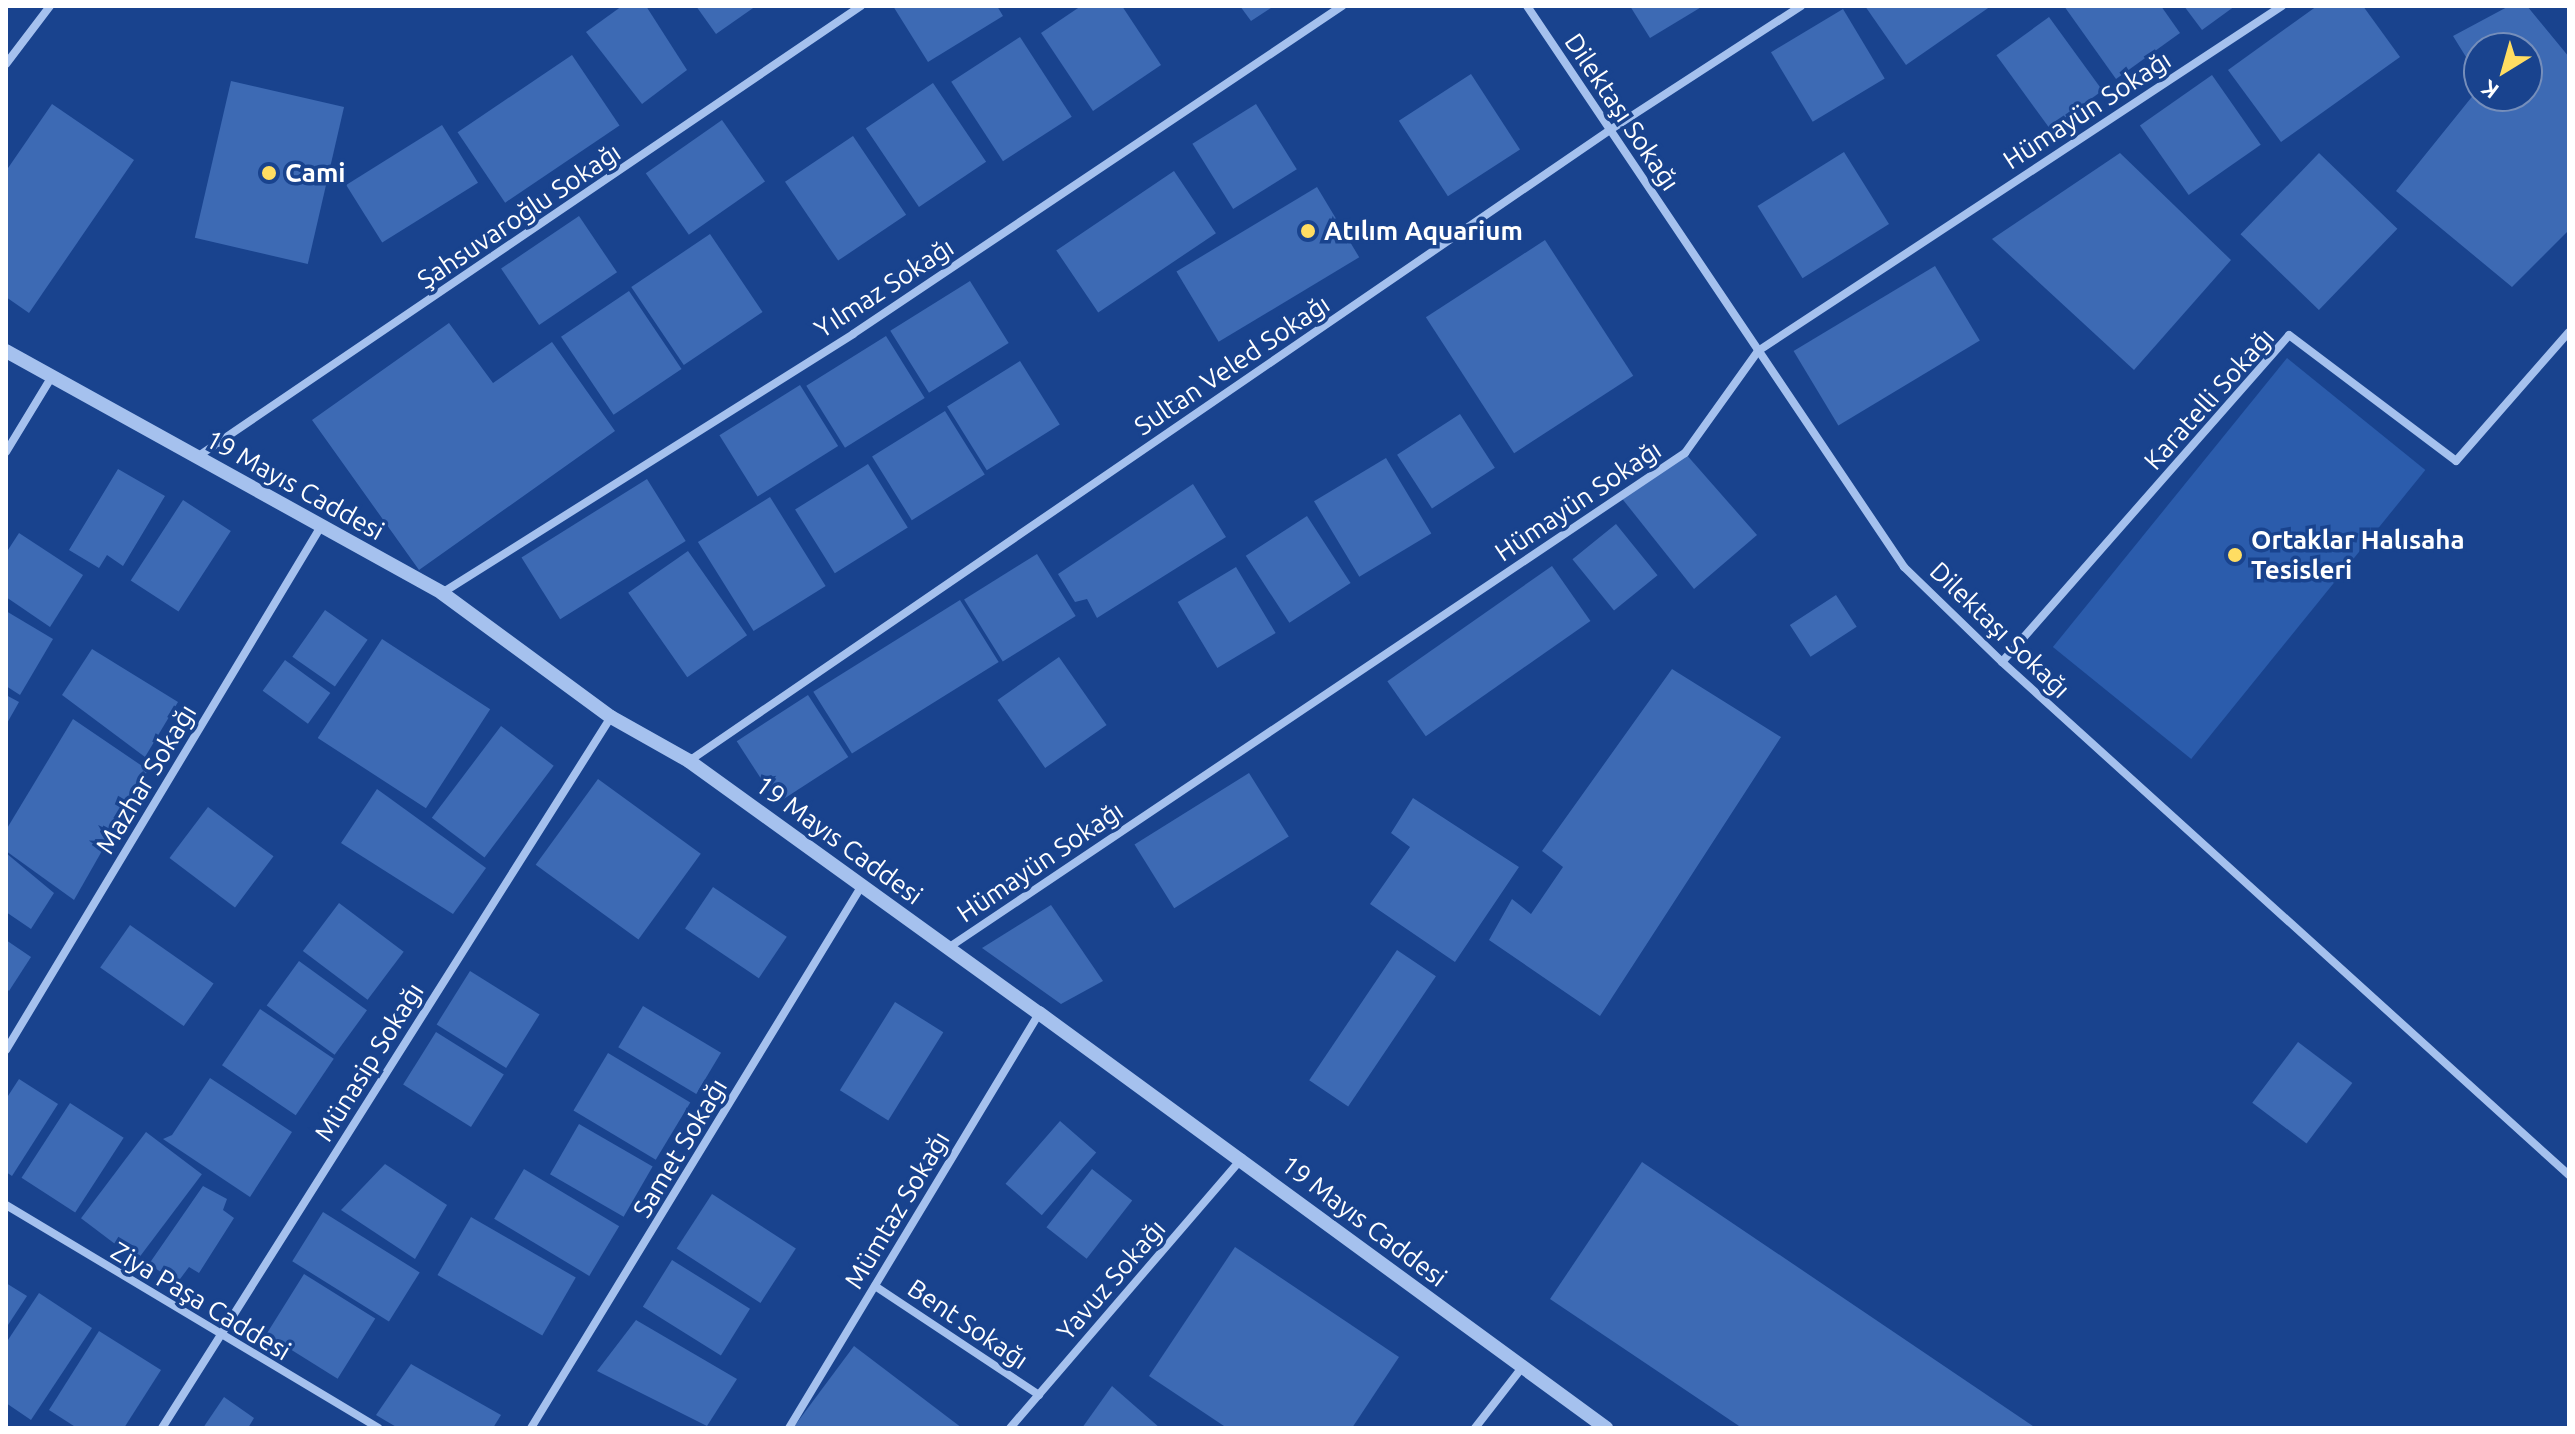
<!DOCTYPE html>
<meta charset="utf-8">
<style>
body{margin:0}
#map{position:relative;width:2575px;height:1434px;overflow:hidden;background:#19438e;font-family:Ubuntu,sans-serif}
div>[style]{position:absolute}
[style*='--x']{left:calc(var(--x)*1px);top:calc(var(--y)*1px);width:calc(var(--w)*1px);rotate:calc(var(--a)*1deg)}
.green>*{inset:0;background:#2b5cac;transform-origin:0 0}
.building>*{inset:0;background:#3d6ab4;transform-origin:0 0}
.minor>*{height:8px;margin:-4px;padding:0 4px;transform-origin:4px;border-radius:4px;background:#a5c1ee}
.tertiary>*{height:14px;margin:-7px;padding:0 7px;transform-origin:7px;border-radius:7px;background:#a5c1ee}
.dots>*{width:22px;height:22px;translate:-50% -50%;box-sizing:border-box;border:4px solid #19438e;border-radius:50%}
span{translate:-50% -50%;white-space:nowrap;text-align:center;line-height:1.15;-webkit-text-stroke:7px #19438e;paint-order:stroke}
.street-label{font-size:26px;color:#fff}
.poi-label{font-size:26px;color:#fff;font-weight:700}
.left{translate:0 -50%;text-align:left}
.frame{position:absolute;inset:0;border:8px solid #fff;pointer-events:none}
.north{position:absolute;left:2463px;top:32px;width:80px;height:80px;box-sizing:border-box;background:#19438e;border:2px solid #758ebb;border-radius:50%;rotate:217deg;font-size:22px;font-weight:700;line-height:32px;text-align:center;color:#fff}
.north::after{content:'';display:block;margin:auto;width:28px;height:36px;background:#ffdd62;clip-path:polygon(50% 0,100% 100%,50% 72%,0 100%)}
</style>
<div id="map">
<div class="green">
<div style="left:2287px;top:358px;width:178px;height:372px;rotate:39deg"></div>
</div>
<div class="building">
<div style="clip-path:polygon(622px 6px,646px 6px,687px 70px,642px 104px,586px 32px)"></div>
<div style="clip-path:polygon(696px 6px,756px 6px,716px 34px)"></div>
<div style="clip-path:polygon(893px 6px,997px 6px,1003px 16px,928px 62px)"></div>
<div style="clip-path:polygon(1081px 6px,1122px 6px,1161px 65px,1093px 111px,1041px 33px)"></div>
<div style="clip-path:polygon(1240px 6px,1274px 6px,1251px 21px)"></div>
<div style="clip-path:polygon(1630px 6px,1703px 6px,1650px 38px)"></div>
<div style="clip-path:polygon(1865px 6px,1991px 6px,1906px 65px)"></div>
<div style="clip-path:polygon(2064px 6px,2161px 6px,2180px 33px,2116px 79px)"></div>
<div style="clip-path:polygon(2184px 6px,2235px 6px,2202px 30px)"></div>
<div style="clip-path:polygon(2317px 6px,2363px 6px,2400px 57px,2281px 142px,2228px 70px)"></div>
<div style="clip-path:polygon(2509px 6px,2527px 6px,2569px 57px,2569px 230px,2512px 287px,2396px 191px,2479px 88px,2479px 96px,2527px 96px,2527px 48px,2479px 48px,2479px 78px,2453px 36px)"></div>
<div style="left:1843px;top:9px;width:81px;height:84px;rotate:59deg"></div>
<div style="left:2049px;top:17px;width:91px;height:65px;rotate:54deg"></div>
<div style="left:1020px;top:37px;width:95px;height:82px;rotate:57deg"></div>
<div style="left:572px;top:55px;width:85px;height:138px;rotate:56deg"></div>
<div style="left:1471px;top:74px;width:90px;height:86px;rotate:57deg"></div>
<div style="left:2212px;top:75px;width:85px;height:88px;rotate:55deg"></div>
<div style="left:231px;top:81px;width:116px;height:161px;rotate:13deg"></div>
<div style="left:933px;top:83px;width:95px;height:81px;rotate:56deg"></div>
<div style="clip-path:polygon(52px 104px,134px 160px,29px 313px,6px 297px,6px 171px)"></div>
<div style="left:1256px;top:104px;width:77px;height:75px;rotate:58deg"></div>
<div style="left:722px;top:120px;width:75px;height:93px;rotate:55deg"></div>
<div style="left:442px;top:125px;width:68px;height:113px;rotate:58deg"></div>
<div style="left:853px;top:136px;width:95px;height:82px;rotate:56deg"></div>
<div style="left:1844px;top:152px;width:85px;height:102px;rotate:58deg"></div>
<div style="clip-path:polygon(2120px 153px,2231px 260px,2134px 370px,1992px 239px)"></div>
<div style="left:2319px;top:153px;width:109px;height:113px;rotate:44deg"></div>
<div style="left:1174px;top:171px;width:75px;height:142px;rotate:56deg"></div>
<div style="left:1317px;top:187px;width:82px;height:164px;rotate:59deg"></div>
<div style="left:579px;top:216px;width:68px;height:94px;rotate:56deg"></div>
<div style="left:710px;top:234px;width:94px;height:95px;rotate:56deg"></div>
<div style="left:1545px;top:240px;width:162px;height:142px;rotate:57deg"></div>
<div style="left:1935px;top:266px;width:87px;height:165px;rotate:59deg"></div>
<div style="left:970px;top:281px;width:73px;height:94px;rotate:58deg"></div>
<div style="left:629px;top:291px;width:94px;height:82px;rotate:56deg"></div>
<div style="clip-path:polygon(449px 323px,493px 383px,552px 342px,615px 431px,419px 570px,312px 420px)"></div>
<div style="left:886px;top:336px;width:73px;height:94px;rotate:58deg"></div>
<div style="left:1020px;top:361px;width:75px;height:86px;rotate:58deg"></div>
<div style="left:800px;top:385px;width:72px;height:95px;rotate:58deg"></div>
<div style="left:945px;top:411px;width:75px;height:86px;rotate:58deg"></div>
<div style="left:1460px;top:414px;width:64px;height:75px;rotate:57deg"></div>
<div style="clip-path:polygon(1685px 453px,1757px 535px,1694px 589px,1620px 496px)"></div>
<div style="left:1386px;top:458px;width:88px;height:84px;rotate:59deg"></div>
<div style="left:868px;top:464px;width:75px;height:86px;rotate:58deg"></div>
<div style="clip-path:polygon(118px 469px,165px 496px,123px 566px,107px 555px,99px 568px,69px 550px)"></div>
<div style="left:647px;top:479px;width:73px;height:148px;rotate:58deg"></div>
<div style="clip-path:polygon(1193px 484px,1226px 537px,1097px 618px,1087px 599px,1075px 602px,1058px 574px)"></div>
<div style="left:770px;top:497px;width:105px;height:85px;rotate:58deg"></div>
<div style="left:183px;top:500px;width:57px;height:96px;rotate:33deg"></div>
<div style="left:1307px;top:516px;width:80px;height:73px;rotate:57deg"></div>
<div style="left:1616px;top:524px;width:66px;height:56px;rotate:51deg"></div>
<div style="clip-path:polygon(19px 533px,83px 575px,50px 627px,6px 597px,6px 553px)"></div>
<div style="left:688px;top:551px;width:103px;height:73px;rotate:55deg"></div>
<div style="left:1037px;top:554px;width:73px;height:86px;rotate:58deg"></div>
<div style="left:1552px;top:566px;width:67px;height:201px;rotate:55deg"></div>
<div style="left:1236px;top:567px;width:77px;height:68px;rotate:59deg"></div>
<div style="left:1836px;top:595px;width:38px;height:55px;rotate:57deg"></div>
<div style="left:960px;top:600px;width:73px;height:173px;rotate:58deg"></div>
<div style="left:325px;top:610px;width:52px;height:57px;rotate:35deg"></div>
<div style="clip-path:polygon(6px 611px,53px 639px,20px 695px,6px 686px)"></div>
<div style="left:382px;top:639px;width:129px;height:118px;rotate:33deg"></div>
<div style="clip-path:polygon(92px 649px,178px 702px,145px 757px,62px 695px)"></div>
<div style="left:1059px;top:657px;width:83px;height:75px;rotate:55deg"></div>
<div style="left:285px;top:660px;width:56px;height:38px;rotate:36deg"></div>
<div style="clip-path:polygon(1672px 669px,1781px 737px,1600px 1016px,1489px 940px,1512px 899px,1531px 914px,1563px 867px,1542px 851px)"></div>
<div style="clip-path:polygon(6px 695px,19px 702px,6px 725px)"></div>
<div style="left:808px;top:695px;width:74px;height:85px;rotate:57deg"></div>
<div style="clip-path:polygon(73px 719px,148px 770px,74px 900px,6px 851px,6px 830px)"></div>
<div style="left:501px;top:726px;width:66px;height:115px;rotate:37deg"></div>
<div style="left:1249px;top:773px;width:75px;height:135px;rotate:58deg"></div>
<div style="left:598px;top:779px;width:127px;height:106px;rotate:36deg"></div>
<div style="clip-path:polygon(377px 789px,486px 868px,453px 914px,341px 843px)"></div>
<div style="clip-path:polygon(1413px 798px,1519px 867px,1455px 962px,1370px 904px,1410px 847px,1391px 833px)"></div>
<div style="left:208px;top:807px;width:82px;height:64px;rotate:37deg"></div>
<div style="clip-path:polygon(6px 853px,54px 893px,31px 929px,6px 912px)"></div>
<div style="left:713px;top:887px;width:89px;height:50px;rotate:34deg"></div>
<div style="left:339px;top:903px;width:81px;height:60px;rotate:37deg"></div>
<div style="clip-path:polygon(1051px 905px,1103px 981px,1061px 1004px,982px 948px)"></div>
<div style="left:130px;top:925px;width:102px;height:52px;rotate:35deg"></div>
<div style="clip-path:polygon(6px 940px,31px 957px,9px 991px,6px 988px)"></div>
<div style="left:1397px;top:950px;width:47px;height:157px;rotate:34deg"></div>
<div style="left:299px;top:961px;width:84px;height:55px;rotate:36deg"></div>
<div style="left:470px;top:971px;width:82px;height:63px;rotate:32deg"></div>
<div style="left:895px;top:1002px;width:57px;height:104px;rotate:32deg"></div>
<div style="left:643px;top:1006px;width:91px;height:48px;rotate:31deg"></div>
<div style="left:260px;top:1009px;width:89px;height:68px;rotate:34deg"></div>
<div style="left:436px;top:1032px;width:80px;height:62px;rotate:32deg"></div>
<div style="left:2298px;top:1042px;width:68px;height:76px;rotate:37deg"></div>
<div style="left:608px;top:1053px;width:96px;height:67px;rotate:31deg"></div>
<div style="clip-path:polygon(210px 1078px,292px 1132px,250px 1197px,163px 1139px,172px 1135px)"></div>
<div style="clip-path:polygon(19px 1079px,58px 1104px,12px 1176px,6px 1172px,6px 1099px)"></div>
<div style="left:70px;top:1103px;width:64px;height:89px;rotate:33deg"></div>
<div style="left:1060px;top:1121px;width:48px;height:83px;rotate:41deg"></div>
<div style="left:579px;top:1124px;width:85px;height:58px;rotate:30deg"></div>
<div style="left:146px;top:1132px;width:70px;height:108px;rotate:37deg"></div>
<div style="clip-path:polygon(1642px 1162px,2036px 1428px,1742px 1428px,1550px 1299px)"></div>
<div style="clip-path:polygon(385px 1164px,447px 1205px,415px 1259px,341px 1210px)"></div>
<div style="left:524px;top:1169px;width:111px;height:58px;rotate:31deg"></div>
<div style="left:1092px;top:1169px;width:51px;height:74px;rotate:38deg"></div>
<div style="clip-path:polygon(203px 1186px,227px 1199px,223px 1210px,234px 1218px,199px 1273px,189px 1267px,177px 1283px,149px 1264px)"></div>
<div style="left:712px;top:1194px;width:100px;height:65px;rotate:33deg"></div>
<div style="left:323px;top:1212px;width:114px;height:58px;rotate:32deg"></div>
<div style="left:471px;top:1217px;width:121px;height:67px;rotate:30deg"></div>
<div style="clip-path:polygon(1235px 1247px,1399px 1357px,1352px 1428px,1227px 1428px,1149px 1376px)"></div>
<div style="left:672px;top:1260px;width:92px;height:55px;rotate:32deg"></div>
<div style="left:304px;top:1274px;width:84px;height:71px;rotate:32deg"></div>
<div style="clip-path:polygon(6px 1283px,27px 1296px,6px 1328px)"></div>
<div style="clip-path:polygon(39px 1293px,92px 1328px,31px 1420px,6px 1403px,6px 1343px)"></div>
<div style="clip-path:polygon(636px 1320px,737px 1379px,707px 1426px,597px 1371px)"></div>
<div style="clip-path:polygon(99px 1331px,161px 1370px,124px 1428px,77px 1428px,49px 1410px)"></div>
<div style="clip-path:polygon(854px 1346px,962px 1428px,793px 1428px)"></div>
<div style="clip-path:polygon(411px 1364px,501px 1415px,493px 1428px,398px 1428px,376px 1415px)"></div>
<div style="clip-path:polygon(1112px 1386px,1160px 1428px,1082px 1428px)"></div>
<div style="clip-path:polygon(224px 1397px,254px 1418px,248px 1428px,203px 1428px)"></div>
</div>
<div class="minor">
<div style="--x:1527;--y:6;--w:676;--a:56.1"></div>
<div style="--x:1904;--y:567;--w:136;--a:44.1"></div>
<div style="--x:2002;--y:662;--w:765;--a:42.14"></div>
<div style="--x:6;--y:64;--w:73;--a:-52.8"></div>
<div style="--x:6;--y:452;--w:87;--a:-58.7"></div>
<div style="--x:197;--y:457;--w:803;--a:-34.19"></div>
<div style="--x:442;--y:593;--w:486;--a:-32.2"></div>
<div style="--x:853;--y:334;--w:589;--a:-33.85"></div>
<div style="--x:2002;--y:662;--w:435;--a:-48.7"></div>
<div style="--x:2289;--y:335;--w:209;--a:37"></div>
<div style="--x:2456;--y:461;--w:171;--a:-48.8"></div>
<div style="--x:689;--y:761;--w:1116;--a:-34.42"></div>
<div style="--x:1610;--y:130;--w:228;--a:-33"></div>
<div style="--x:948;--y:948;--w:888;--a:-33.89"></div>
<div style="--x:1685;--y:453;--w:125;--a:-54.4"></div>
<div style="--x:1758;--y:351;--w:627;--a:-33.36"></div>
<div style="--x:6;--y:1050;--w:609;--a:-58.97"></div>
<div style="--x:6;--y:1205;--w:434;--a:30.9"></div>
<div style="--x:875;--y:1286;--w:197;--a:33.6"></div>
<div style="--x:162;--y:1428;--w:841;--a:-57.73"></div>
<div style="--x:531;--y:1428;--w:634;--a:-58.62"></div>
<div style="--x:789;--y:1428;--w:484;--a:-58.9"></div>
<div style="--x:1010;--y:1428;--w:356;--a:-49.3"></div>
<div style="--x:1475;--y:1428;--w:75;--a:-52.1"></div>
</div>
<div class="tertiary">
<div style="--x:6;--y:351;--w:499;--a:29"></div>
<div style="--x:442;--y:593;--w:210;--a:36.3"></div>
<div style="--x:611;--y:717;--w:90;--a:29.4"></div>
<div style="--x:689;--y:761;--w:431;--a:35.8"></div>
<div style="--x:1039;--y:1013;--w:703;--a:36.2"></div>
</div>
<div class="dots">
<div style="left:269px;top:173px;background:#ffdd62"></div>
<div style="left:1308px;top:231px;background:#ffdd62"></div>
<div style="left:2235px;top:555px;background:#ffdd62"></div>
</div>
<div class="street-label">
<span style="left:2087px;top:110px;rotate:-33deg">Hümayün Sokağı</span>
<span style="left:1622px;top:112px;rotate:56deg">Dilektaşı Sokağı</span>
<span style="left:519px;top:216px;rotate:-34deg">Şahsuvaroğlu Sokağı</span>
<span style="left:884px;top:288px;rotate:-33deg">Yılmaz Sokağı</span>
<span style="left:1232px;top:365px;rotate:-34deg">Sultan Veled Sokağı</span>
<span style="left:2209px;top:399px;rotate:-48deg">Karatelli Sokağı</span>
<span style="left:295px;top:485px;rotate:29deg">19 Mayıs Caddesi</span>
<span style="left:1578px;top:501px;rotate:-34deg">Hümayün Sokağı</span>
<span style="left:2000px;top:630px;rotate:44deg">Dilektaşı Sokağı</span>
<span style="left:146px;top:779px;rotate:-59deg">Mazhar Sokağı</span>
<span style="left:839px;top:840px;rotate:36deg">19 Mayıs Caddesi</span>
<span style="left:1040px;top:862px;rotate:-34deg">Hümayün Sokağı</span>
<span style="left:369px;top:1062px;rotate:-58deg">Münasip Sokağı</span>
<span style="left:680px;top:1148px;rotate:-59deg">Samet Sokağı</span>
<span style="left:897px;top:1210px;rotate:-59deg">Mümtaz Sokağı</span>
<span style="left:1364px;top:1221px;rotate:37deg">19 Mayıs Caddesi</span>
<span style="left:1111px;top:1280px;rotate:-49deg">Yavuz Sokağı</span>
<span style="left:201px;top:1301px;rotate:31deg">Ziya Paşa Caddesi</span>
<span style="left:968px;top:1324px;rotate:34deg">Bent Sokağı</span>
</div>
<div class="poi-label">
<span class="left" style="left:285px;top:173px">Cami</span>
<span class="left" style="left:1324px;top:231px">Atılım Aquarium</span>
<span class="left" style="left:2251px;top:555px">Ortaklar Halısaha<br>Tesisleri</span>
</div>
<div class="frame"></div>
<div class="north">K</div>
</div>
